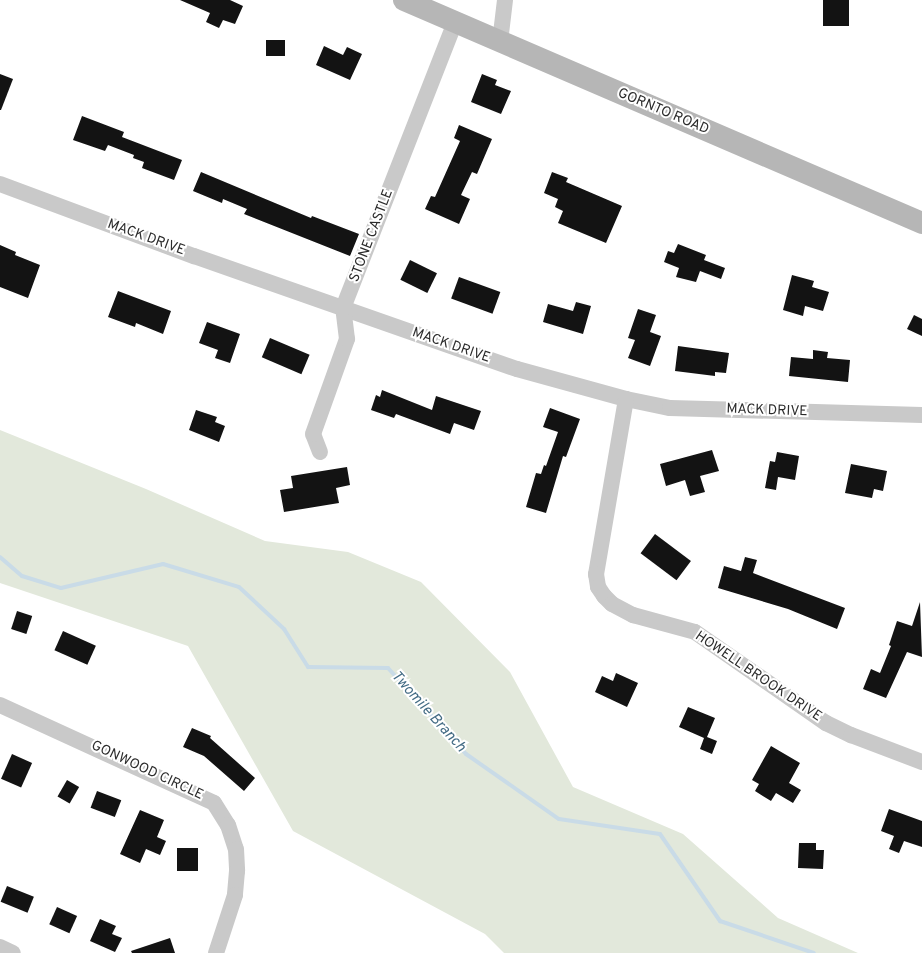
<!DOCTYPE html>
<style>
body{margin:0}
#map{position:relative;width:922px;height:953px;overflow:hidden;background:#fff;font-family:Overpass,sans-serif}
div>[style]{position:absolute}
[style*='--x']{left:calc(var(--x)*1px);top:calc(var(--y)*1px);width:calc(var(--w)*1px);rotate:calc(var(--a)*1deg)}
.green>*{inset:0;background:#e2e8db}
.stream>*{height:4px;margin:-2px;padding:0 2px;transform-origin:2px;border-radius:2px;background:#c9dbe7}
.building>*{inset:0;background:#131313;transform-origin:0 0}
.street>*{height:16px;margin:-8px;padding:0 8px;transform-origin:8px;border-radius:8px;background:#c9c9c9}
.secondary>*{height:22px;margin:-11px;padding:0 11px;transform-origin:11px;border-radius:11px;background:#b6b6b6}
span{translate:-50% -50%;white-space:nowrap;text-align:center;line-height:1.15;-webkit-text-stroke:4px #fff;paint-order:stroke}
.street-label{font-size:14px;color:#2c2c2c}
.water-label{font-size:15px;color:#446c85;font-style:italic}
</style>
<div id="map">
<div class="green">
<div style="clip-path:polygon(0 430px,146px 489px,265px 541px,348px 552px,421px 582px,510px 672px,573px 787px,683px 834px,778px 918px,858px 953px,504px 953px,485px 934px,293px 831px,188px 646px,0 583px)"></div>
</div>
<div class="stream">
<div style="--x:0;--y:557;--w:29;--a:41"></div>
<div style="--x:22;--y:576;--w:41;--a:17.1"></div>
<div style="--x:61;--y:588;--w:105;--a:-13.2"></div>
<div style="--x:163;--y:564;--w:79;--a:16.8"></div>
<div style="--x:239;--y:587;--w:62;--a:43"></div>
<div style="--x:284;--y:629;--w:45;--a:57.7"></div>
<div style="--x:308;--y:667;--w:80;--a:0.7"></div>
<div style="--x:388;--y:668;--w:116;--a:47.8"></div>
<div style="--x:466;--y:754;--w:113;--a:35"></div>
<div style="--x:559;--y:819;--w:102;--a:8.4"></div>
<div style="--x:660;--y:834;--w:106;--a:55.4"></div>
<div style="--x:720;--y:921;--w:99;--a:18.8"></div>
</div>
<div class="building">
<div style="clip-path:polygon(180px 0,230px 0,243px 6px,235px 24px,223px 20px,219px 28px,206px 22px,210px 13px)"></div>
<div style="left:823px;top:0;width:26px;height:26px"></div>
<div style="left:266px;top:40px;width:19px;height:16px"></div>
<div style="clip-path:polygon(324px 46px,343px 55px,347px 47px,362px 54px,350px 80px,316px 65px)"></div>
<div style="clip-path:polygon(0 74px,13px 79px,1px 110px,0 110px)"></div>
<div style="clip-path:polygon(482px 74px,497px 80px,495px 85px,511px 91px,501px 114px,471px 102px)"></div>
<div style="clip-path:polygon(82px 116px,124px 132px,122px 137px,182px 160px,174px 180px,142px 168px,144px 162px,133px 158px,134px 155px,108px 145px,105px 151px,73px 140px)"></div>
<div style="clip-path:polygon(459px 125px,492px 139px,477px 174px,472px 172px,461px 195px,470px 199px,459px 224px,425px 209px,431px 196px,435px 197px,460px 141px,454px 138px)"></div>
<div style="clip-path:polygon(201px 172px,311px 218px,312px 216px,359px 234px,350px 256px,244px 214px,247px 209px,223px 199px,222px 203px,193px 191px)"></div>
<div style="clip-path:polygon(552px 172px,568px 178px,566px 182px,622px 206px,606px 243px,558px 223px,563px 211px,555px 207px,558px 199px,544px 193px)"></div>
<div style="clip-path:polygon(678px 244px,706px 255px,704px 260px,725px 268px,721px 279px,700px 271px,696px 282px,676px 277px,679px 268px,664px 262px,668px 251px,674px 253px)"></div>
<div style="clip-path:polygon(0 245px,16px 252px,15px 255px,40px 265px,28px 298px,0 287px)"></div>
<div style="left:410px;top:260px;width:30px;height:22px;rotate:26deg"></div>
<div style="clip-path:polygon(792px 275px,814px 281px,812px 287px,829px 292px,823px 311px,805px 306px,803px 316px,783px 310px)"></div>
<div style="left:459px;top:277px;width:44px;height:23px;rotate:20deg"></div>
<div style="clip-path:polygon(118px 291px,171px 311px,163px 334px,136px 323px,135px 327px,108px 317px)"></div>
<div style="clip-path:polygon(576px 302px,591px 306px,583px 334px,543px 322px,548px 304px,573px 311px)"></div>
<div style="clip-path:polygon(638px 309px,656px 315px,650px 332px,661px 336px,650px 366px,628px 358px,635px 340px,628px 338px)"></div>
<div style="clip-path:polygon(914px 315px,922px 319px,922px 336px,907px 329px)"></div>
<div style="clip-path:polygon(207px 322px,240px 334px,230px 363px,215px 358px,218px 350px,199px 343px)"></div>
<div style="left:270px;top:338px;width:43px;height:21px;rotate:23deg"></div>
<div style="clip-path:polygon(678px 346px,729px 353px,726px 373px,715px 372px,715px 376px,675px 371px)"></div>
<div style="clip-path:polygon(813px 350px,828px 352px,827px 358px,850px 360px,848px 382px,789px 376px,791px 357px,813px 359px)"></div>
<div style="clip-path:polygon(382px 390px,432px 410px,436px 396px,481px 411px,474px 430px,454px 423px,450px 434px,396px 414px,394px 418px,371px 410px,376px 395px,380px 397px)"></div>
<div style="clip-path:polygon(550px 408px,580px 419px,566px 457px,563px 456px,546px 513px,526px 507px,536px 473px,541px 474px,544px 465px,546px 466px,558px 432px,543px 427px)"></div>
<div style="clip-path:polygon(196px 410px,217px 417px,215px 422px,225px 426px,219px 442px,189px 430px)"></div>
<div style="clip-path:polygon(712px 450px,719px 471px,700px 476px,705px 492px,690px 496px,685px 480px,666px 486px,660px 464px)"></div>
<div style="clip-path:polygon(777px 452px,799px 456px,795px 480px,778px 477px,776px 490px,765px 488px,770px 461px,775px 462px)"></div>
<div style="clip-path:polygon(851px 464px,887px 471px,883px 491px,874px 489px,872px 498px,845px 493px)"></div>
<div style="clip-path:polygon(347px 467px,350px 485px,336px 488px,339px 503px,284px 512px,280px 490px,293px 488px,291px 476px)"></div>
<div style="left:655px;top:534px;width:45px;height:24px;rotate:37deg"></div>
<div style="clip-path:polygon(745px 557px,757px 560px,753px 573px,845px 608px,837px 629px,788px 609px,718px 588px,724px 566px,741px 571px)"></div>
<div style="clip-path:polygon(920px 602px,922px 657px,907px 652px,886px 698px,863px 689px,871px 669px,880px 673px,891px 646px,889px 645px,897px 621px,912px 626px)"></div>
<div style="left:17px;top:611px;width:16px;height:19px;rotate:18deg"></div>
<div style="left:63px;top:631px;width:36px;height:21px;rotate:24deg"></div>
<div style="clip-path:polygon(616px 673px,638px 683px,627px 707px,595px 692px,602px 676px,613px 681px)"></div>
<div style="clip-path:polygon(688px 707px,715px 718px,707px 737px,717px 741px,712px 754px,700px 749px,704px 738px,679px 727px)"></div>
<div style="clip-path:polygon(192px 728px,211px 736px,210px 738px,255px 778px,244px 791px,204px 756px,183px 747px)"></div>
<div style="clip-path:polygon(771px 746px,800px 763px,789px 783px,801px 790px,793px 803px,776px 793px,771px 801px,755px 791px,759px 784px,752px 780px)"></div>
<div style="left:12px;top:754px;width:22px;height:27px;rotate:24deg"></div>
<div style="left:67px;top:780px;width:14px;height:19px;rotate:30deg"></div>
<div style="left:97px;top:791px;width:26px;height:18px;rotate:21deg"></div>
<div style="clip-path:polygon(889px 809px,922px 821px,922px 847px,904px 841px,899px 853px,889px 849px,894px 836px,881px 831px)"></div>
<div style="clip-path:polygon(140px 810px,164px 820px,157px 837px,166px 841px,160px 855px,146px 849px,140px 863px,120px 854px)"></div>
<div style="clip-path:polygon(799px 843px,816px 843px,816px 850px,824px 850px,823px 869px,798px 868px)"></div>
<div style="left:177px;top:848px;width:21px;height:23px"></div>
<div style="left:7px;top:886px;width:29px;height:17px;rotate:22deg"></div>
<div style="left:57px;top:907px;width:22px;height:19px;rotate:24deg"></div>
<div style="clip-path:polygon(100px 919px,116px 926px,112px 934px,122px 938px,115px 952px,90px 941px)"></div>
<div style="clip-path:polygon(170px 938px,175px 953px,132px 953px,131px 951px)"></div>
</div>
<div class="street">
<div style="--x:500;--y:42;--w:42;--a:-83.2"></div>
<div style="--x:0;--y:184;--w:207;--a:20.4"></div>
<div style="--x:194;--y:256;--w:342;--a:19.3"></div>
<div style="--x:517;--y:369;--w:113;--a:15.4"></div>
<div style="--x:626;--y:399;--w:45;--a:11.6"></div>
<div style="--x:670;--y:408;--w:252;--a:1.6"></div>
<div style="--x:626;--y:399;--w:178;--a:99.7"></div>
<div style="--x:596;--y:574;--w:13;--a:81"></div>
<div style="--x:598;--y:587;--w:11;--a:56"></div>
<div style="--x:604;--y:596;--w:11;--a:45"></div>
<div style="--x:612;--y:604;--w:24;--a:28"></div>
<div style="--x:633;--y:615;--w:64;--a:15.3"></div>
<div style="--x:695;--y:632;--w:160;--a:34.8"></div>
<div style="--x:826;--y:723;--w:28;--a:26"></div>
<div style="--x:851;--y:735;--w:76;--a:20.8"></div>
<div style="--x:320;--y:452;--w:19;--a:-111"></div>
<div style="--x:313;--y:434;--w:101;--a:-70.3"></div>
<div style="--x:347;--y:339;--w:31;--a:-97"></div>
<div style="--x:343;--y:308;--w:307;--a:-68.6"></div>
<div style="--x:0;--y:705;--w:235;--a:24.6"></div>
<div style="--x:214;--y:803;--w:26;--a:58"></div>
<div style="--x:228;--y:825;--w:25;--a:72"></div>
<div style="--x:236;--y:849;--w:22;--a:87"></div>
<div style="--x:237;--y:871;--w:24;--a:95"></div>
<div style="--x:235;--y:895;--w:61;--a:108.1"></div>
<div style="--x:0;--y:947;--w:14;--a:25"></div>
</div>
<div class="secondary">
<div style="--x:404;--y:0;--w:564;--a:23.29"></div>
</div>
<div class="street-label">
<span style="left:663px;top:112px;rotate:23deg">GORNTO ROAD</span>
<span style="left:372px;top:236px;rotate:-69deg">STONE CASTLE</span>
<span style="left:146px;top:238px;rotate:20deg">MACK DRIVE</span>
<span style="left:451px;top:346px;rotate:19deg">MACK DRIVE</span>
<span style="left:767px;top:411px;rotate:2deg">MACK DRIVE</span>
<span style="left:758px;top:677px;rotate:34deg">HOWELL BROOK DRIVE</span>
<span style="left:147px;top:771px;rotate:25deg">GONWOOD CIRCLE</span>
</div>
<div class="water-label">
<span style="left:428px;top:712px;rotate:48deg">Twomile Branch</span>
</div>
</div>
